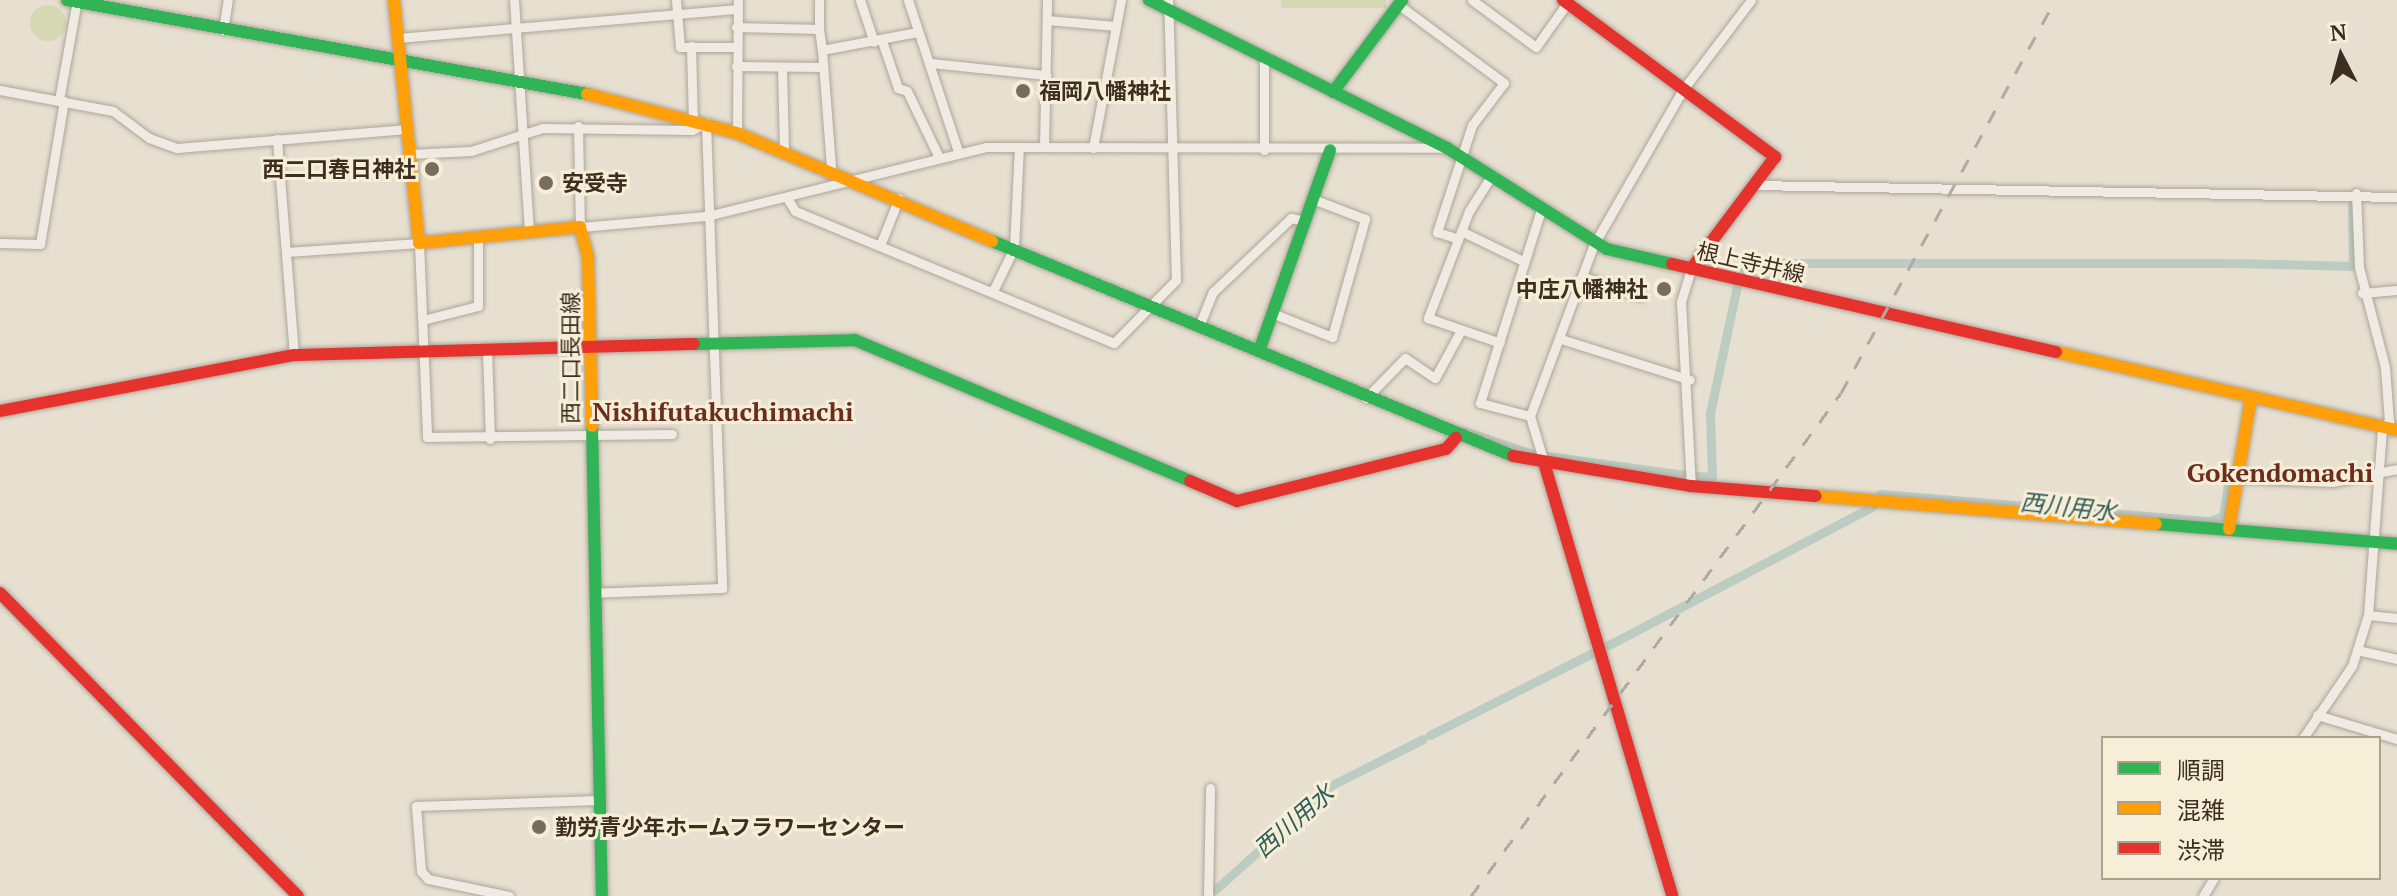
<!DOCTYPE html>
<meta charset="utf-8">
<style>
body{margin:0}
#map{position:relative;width:2397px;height:896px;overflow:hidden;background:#e7e0d1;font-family:"PT Serif","Noto Sans JP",serif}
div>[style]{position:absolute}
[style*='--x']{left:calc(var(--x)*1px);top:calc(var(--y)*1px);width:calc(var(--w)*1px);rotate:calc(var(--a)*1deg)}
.green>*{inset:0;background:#d6d7b3;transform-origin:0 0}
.round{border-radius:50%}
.canal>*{height:9px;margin:-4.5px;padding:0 4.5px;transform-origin:4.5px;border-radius:4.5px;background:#bcccc2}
.roads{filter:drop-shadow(0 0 2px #ada599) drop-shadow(0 0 2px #ada599)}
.street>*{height:9px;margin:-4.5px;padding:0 4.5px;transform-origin:4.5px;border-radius:4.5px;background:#efebe3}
.fast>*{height:12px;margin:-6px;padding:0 6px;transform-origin:6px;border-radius:6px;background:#30b455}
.slow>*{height:12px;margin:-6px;padding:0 6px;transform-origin:6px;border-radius:6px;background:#ff9f0a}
.jam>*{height:12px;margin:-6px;padding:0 6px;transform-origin:6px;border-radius:6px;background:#e5322d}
.rail>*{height:3px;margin-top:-1.5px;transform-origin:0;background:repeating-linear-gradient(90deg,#afaaa2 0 14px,transparent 0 28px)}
.dots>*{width:22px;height:22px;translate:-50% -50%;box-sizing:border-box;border:4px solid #f7eed8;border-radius:50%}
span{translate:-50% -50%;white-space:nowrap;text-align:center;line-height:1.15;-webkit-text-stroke:6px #f7eed8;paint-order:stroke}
.poi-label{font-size:22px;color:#3d2e20;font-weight:700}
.left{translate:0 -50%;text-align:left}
.right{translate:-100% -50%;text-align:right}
.street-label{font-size:22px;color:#3d2e20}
.water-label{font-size:24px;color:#2f5d5a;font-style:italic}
.quarter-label{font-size:26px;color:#6b2e1e;font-weight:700}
.legend{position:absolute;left:2101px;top:736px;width:280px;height:144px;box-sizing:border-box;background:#f7eed8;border:2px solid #ada18e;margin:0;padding:10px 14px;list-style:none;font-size:24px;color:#3d2e20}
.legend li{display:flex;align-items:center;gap:16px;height:40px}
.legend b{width:40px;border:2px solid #ada18e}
.north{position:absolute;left:2301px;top:16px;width:80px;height:80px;-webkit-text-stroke:6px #f7eed8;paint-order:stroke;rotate:354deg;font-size:22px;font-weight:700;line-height:32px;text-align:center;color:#3d2e20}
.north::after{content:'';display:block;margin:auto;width:28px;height:36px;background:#3d2e20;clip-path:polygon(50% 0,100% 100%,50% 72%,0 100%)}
</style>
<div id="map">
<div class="green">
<div style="left:1281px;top:0;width:105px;height:8px"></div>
<div class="round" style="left:30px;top:5px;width:36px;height:36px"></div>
</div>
<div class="canal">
<div style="--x:2233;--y:263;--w:120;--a:1.4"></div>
<div style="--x:2353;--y:266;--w:63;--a:-90.9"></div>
<div style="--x:1744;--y:271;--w:12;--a:-42"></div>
<div style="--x:1753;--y:263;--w:475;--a:0"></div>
<div style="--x:1464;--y:431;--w:73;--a:18.4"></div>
<div style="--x:1547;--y:456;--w:139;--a:7.8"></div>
<div style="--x:2251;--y:473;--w:63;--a:3.6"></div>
<div style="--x:1695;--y:476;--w:17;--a:3"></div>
<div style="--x:1712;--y:477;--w:64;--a:-91.8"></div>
<div style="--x:1710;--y:413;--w:130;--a:-78"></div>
<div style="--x:1880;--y:494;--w:331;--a:4.7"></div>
<div style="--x:2210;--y:521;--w:14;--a:-21"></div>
<div style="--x:2223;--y:516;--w:33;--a:-81"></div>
<div style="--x:1603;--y:648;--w:304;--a:-27.7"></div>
<div style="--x:1430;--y:735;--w:186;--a:-26.8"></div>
<div style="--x:1215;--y:890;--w:155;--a:-42.1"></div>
<div style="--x:1330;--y:786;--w:104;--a:-26.8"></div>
</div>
<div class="roads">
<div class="street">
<div style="--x:514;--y:0;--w:231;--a:86.3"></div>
<div style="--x:676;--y:0;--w:47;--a:85.1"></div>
<div style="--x:680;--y:47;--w:56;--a:0"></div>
<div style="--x:819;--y:0;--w:29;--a:90"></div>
<div style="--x:860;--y:0;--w:44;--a:71.6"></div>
<div style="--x:908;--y:0;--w:159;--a:71.7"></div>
<div style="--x:1472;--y:0;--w:79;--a:36.3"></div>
<div style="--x:1536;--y:47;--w:54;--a:-54.8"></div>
<div style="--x:1399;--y:5;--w:131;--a:36.6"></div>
<div style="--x:1504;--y:83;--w:53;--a:127.3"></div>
<div style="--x:1472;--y:125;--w:113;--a:108.1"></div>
<div style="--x:1437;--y:232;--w:22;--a:18"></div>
<div style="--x:1047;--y:20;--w:69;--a:5"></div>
<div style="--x:736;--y:27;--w:83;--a:1.4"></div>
<div style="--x:819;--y:29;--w:21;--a:82"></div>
<div style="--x:822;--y:50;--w:97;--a:-10.7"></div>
<div style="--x:223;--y:30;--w:30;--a:-81"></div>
<div style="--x:398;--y:38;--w:341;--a:-4.9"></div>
<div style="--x:882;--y:41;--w:50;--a:71.2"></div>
<div style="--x:898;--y:88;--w:9;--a:18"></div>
<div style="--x:907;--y:91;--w:71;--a:64.2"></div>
<div style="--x:691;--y:46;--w:74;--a:88.5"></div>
<div style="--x:822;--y:50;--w:118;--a:85.6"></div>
<div style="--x:1264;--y:57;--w:93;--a:90"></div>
<div style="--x:931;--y:63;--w:116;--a:6"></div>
<div style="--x:736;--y:66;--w:86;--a:0.7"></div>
<div style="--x:782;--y:67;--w:82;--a:88.6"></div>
<div style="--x:0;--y:90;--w:115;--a:10.5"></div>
<div style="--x:113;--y:111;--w:45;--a:36.9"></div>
<div style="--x:149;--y:138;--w:30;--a:20"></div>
<div style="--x:177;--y:148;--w:231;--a:-4.7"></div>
<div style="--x:59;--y:100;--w:102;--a:-79.8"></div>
<div style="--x:578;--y:126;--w:101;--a:88.9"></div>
<div style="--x:580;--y:227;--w:127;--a:-5"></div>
<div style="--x:707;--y:216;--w:287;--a:-13.9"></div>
<div style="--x:986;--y:147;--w:458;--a:0.1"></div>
<div style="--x:737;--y:133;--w:133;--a:-89.6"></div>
<div style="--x:277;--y:139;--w:217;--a:85.5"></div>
<div style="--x:1044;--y:147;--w:147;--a:-88.8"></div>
<div style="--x:1093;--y:148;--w:151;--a:-79.3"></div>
<div style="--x:410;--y:154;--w:61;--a:-2.8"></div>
<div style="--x:471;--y:151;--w:75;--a:-17.9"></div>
<div style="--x:542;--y:128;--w:150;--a:0.8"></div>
<div style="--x:692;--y:130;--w:16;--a:-27"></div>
<div style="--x:706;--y:123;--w:465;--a:88"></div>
<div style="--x:722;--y:588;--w:128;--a:177.8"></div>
<div style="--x:1492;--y:175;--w:43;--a:122.6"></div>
<div style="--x:1469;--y:211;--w:115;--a:111"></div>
<div style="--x:1428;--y:318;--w:76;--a:19.1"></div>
<div style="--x:1754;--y:185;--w:643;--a:1.07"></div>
<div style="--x:787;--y:198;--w:15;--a:58"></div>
<div style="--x:795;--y:211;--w:345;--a:22.5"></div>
<div style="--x:1114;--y:343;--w:88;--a:-45.5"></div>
<div style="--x:1176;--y:280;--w:280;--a:-91.6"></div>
<div style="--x:1461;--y:231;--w:69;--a:25.8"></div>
<div style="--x:0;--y:243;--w:40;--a:1.4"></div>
<div style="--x:40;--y:244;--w:145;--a:-80.5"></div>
<div style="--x:881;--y:243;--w:48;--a:-68.2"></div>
<div style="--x:287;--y:252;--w:132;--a:-3.9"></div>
<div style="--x:419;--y:243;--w:194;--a:87.6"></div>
<div style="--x:427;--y:437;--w:245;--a:-0.7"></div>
<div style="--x:1691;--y:269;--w:34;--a:107"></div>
<div style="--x:1681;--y:302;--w:184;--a:86.9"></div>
<div style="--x:1584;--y:277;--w:60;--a:18.4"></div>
<div style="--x:993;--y:291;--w:48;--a:-64"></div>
<div style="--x:1014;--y:248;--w:101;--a:-87.2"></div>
<div style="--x:2362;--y:293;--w:35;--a:-5"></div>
<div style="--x:1272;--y:313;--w:65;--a:21.8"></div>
<div style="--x:1332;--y:337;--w:123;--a:-74.4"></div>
<div style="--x:1365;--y:219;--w:56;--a:-159"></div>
<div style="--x:423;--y:320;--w:57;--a:-14.3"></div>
<div style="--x:478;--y:306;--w:71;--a:-90"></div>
<div style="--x:1199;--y:326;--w:37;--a:-68"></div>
<div style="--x:1213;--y:292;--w:108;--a:-43.5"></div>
<div style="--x:1291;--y:218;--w:14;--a:12"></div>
<div style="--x:1561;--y:339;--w:135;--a:17.6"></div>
<div style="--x:487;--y:350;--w:89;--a:88.1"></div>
<div style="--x:1366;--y:398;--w:56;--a:-45.7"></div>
<div style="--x:1405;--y:358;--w:36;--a:34"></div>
<div style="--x:1435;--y:378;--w:52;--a:-61.5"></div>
<div style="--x:1530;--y:416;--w:52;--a:-165.4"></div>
<div style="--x:1480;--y:403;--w:202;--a:-72.5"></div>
<div style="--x:1545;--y:466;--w:52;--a:-106.7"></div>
<div style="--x:1530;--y:416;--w:184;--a:-69.6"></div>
<div style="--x:1594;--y:244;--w:177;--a:-60.1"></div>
<div style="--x:1682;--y:91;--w:114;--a:-52.8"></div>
<div style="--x:2238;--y:478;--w:94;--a:2.4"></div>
<div style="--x:2332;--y:482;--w:66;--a:-11.3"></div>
<div style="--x:2368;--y:615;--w:29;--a:6"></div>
<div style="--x:2357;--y:650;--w:41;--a:12.7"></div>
<div style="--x:2317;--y:715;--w:84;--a:16.7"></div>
<div style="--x:2303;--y:738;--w:87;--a:-55.8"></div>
<div style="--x:2352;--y:666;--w:53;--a:-72.6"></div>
<div style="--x:2368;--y:615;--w:189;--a:-85.7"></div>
<div style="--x:2382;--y:427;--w:9;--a:-36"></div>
<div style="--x:2389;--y:422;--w:55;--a:-94.2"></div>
<div style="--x:2385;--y:367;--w:103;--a:-104.6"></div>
<div style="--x:2359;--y:267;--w:74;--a:-92.3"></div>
<div style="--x:509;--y:896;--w:83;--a:-168.1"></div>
<div style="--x:428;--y:879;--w:11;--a:-131"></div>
<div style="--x:421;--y:871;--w:65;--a:-94.4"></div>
<div style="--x:416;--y:806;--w:183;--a:-1.9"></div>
<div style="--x:1208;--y:896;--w:108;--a:-88.9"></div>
<div style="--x:2203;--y:896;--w:21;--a:-59"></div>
</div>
<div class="fast">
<div style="--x:67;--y:0;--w:528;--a:10.25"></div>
<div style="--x:1149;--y:0;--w:333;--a:26.4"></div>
<div style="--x:1447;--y:148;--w:189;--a:32.3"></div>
<div style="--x:1607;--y:249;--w:67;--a:13"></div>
<div style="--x:1333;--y:92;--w:115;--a:-53.1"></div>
<div style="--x:992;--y:241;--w:564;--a:22.42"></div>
<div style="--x:694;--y:344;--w:161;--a:-1.4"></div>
<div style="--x:855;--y:340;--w:363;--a:22.8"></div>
<div style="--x:1259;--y:351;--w:213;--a:-70.5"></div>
<div style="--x:592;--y:426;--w:470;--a:88.8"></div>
<div style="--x:2156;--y:524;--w:242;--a:4.7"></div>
</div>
<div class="slow">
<div style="--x:394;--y:0;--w:244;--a:84.1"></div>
<div style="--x:419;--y:243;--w:162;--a:-5.7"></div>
<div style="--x:580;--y:227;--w:31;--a:75"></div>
<div style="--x:588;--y:257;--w:169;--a:88.6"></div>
<div style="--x:587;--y:94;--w:155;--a:14.6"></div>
<div style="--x:737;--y:133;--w:277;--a:23"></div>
<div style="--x:2056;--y:352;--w:350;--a:12.9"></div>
<div style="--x:1816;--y:496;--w:341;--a:4.7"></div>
<div style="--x:2229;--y:529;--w:133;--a:-80.5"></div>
</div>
<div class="jam">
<div style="--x:1563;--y:0;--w:264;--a:36.5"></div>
<div style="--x:1775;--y:157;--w:140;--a:126.9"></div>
<div style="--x:1672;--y:264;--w:394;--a:12.9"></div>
<div style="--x:0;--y:411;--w:299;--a:-10.8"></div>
<div style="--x:294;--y:355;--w:400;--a:-1.6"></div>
<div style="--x:1513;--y:456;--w:181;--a:9.6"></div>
<div style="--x:1691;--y:486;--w:125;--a:4.6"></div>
<div style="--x:1545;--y:466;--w:448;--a:73.5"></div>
<div style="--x:1190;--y:481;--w:51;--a:23.1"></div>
<div style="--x:1237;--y:501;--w:215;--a:-14"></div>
<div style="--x:1446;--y:449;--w:15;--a:-48"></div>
<div style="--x:0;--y:593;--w:425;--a:45.5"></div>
</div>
</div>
<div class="rail">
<div style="--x:1471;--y:896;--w:624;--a:-53.66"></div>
<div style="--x:1841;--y:393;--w:447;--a:-61.4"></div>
</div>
<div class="dots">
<div style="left:1023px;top:91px;background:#786c5e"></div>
<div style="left:432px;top:169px;background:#786c5e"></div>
<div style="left:546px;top:183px;background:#786c5e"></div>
<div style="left:1664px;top:289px;background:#786c5e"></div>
<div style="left:539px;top:827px;background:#786c5e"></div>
</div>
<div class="poi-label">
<span class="left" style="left:1039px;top:91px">福岡八幡神社</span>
<span class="right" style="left:416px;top:169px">西二口春日神社</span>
<span class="left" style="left:562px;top:183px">安受寺</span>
<span class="right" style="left:1648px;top:289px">中庄八幡神社</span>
<span class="left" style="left:555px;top:827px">勤労青少年ホームフラワーセンター</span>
</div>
<div class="street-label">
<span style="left:1751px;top:262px;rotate:13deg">根上寺井線</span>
<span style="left:570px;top:358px;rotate:-90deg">西二口長田線</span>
</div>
<div class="water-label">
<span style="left:2068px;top:507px;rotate:6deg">西川用水</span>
<span style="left:1294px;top:821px;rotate:-41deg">西川用水</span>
</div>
<div class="quarter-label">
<span style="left:723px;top:412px">Nishifutakuchimachi</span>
<span style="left:2280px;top:473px">Gokendomachi</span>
</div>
<ul class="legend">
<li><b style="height:10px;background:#30b455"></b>順調</li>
<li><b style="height:10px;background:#ff9f0a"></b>混雑</li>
<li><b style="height:10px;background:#e5322d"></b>渋滞</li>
</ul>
<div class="north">N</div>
</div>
